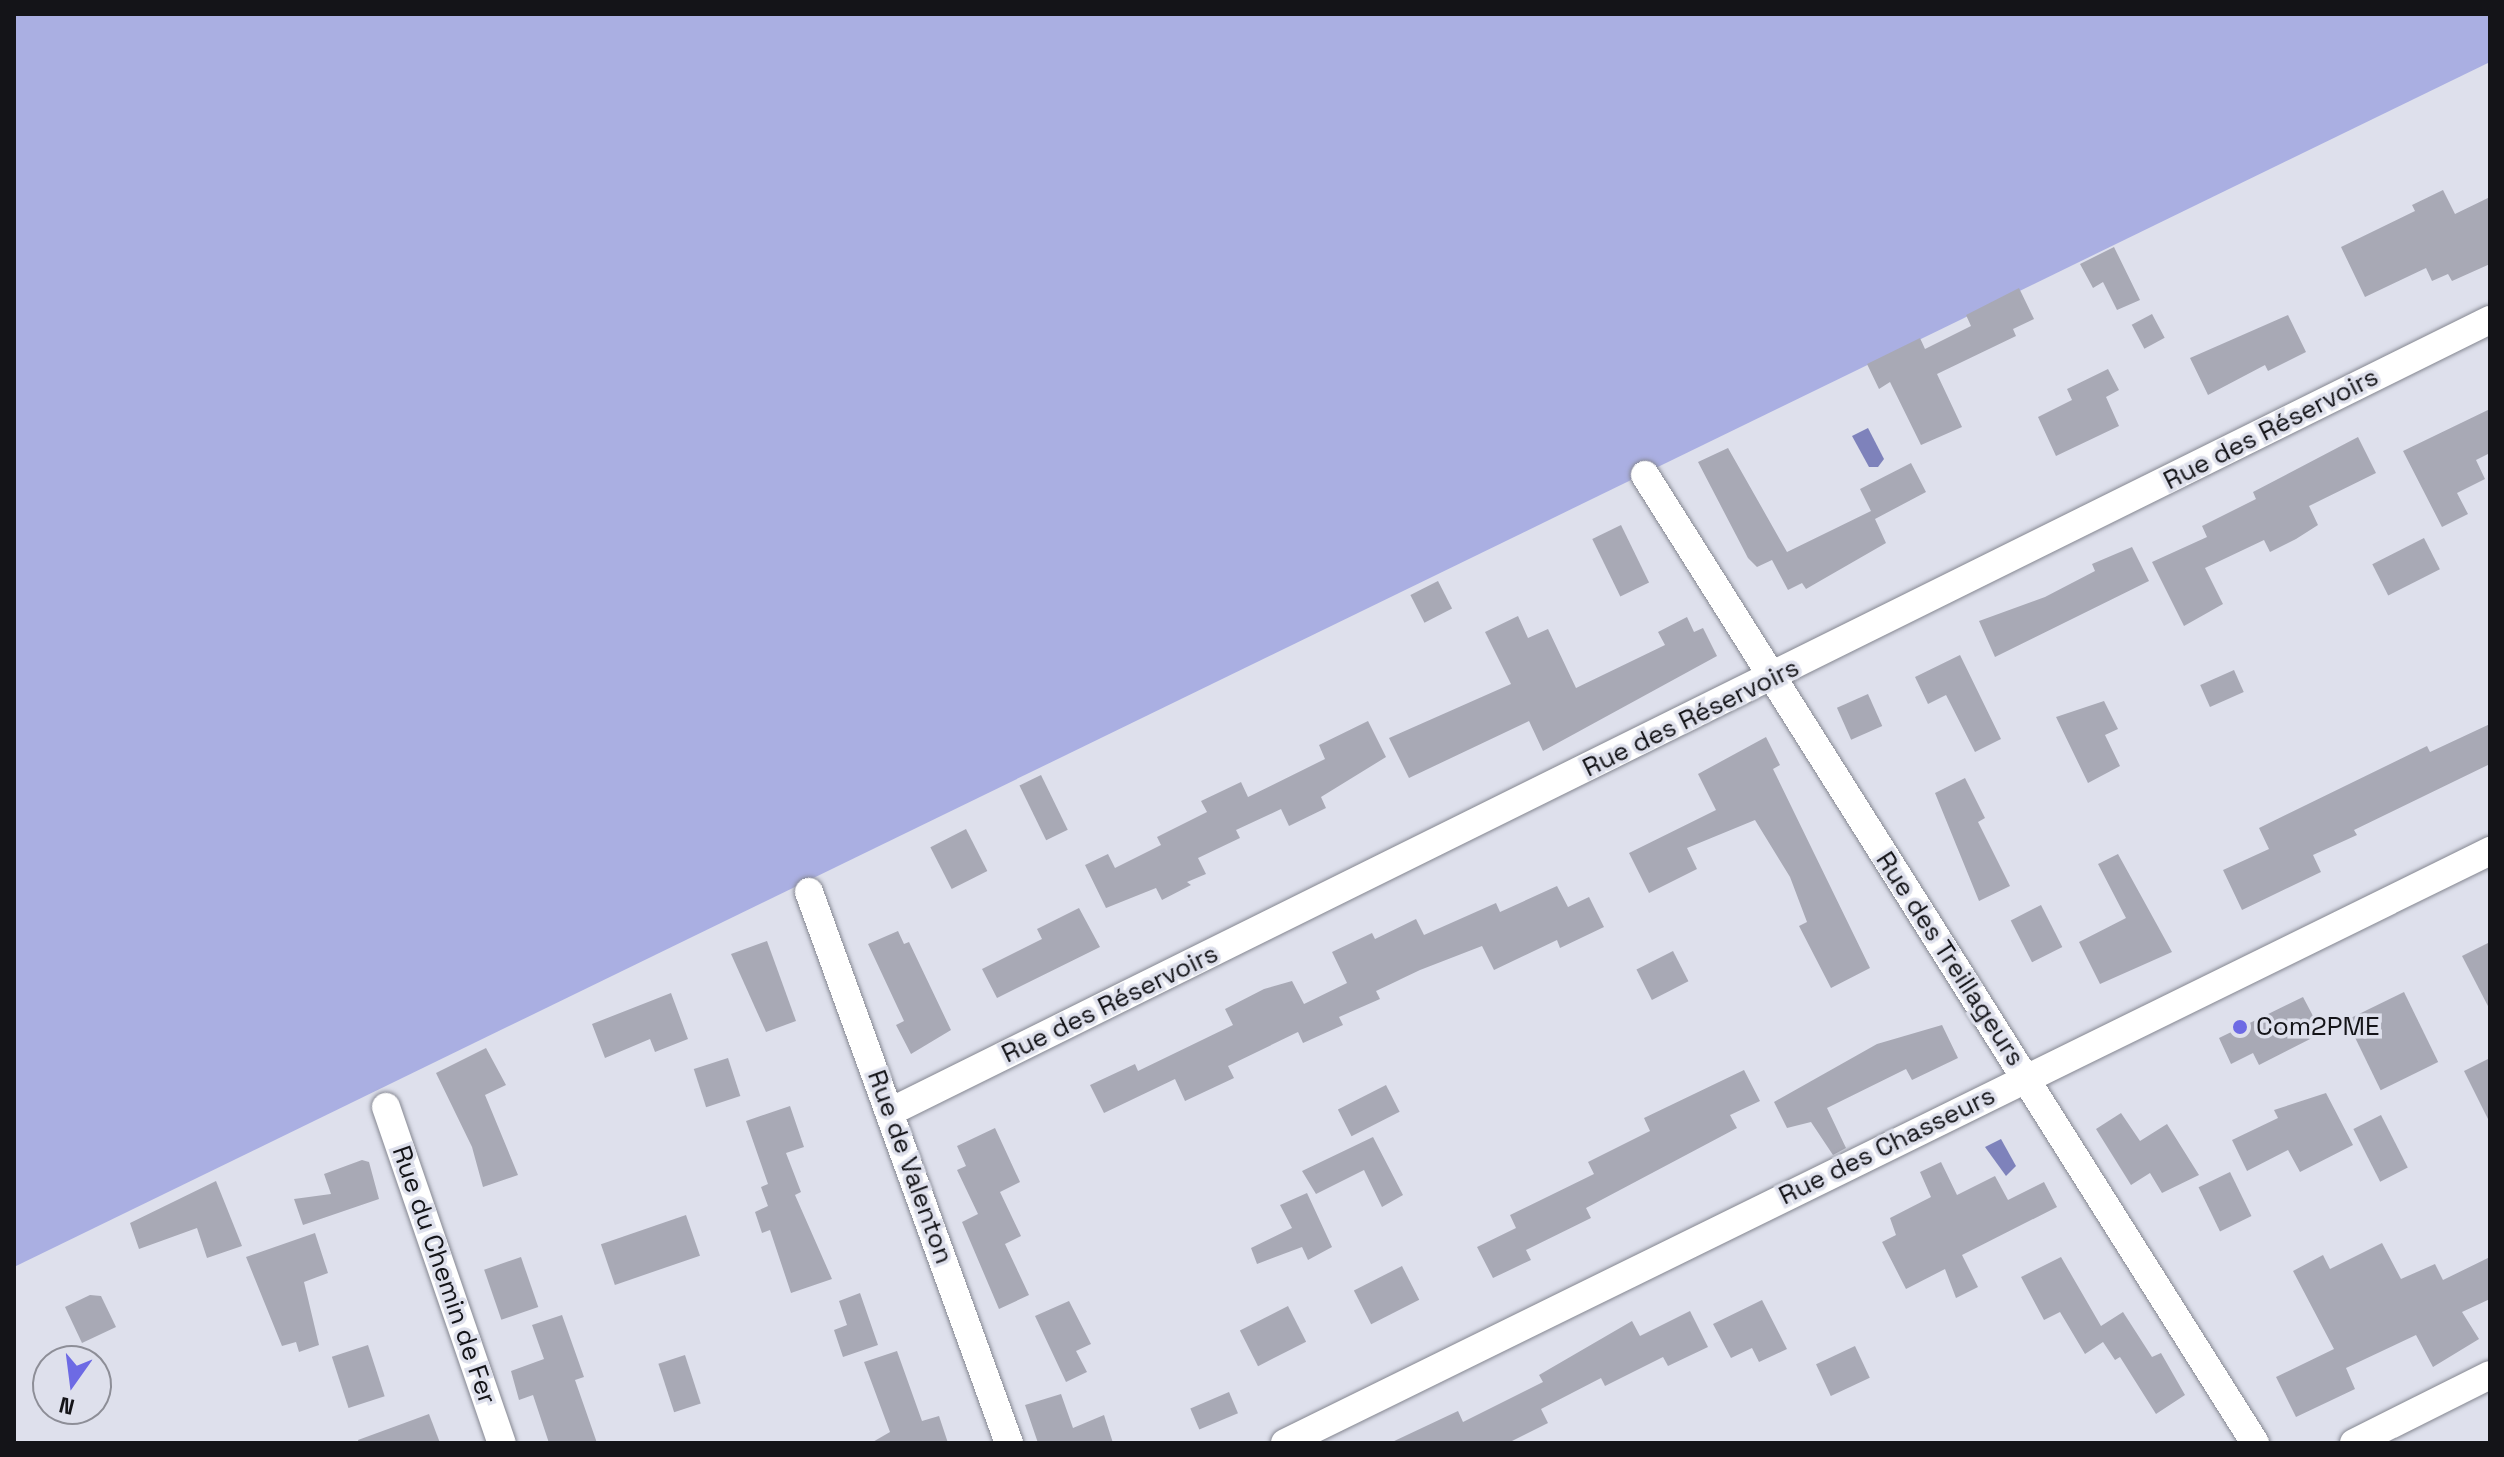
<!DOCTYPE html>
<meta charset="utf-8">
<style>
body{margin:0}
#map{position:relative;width:2504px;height:1457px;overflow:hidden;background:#dee0ec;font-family:"Space Grotesk",sans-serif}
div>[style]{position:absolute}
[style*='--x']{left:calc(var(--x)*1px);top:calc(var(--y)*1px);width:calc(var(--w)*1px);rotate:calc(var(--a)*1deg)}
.green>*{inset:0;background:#aaafe2}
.water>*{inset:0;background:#7e82bb}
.building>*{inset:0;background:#a8a9b5;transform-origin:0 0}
.roads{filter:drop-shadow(0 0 2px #858791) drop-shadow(0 0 2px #858791)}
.street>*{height:28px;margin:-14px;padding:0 14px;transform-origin:14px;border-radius:14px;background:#fff}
.dots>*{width:22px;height:22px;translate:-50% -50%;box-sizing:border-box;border:4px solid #dee0ec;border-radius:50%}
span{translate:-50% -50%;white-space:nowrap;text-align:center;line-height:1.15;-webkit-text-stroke:7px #dee0ec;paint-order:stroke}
.street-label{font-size:26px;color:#141418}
.poi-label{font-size:26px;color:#141418}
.left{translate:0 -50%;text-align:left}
.frame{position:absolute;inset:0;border:16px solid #141418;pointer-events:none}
.north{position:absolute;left:32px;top:1345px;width:80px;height:80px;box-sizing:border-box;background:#dee0ec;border:2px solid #8d8e97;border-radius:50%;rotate:194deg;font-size:22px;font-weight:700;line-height:32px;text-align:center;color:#141418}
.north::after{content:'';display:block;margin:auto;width:28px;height:36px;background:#6d6ae4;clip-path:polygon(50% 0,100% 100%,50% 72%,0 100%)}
</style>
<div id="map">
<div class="green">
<div style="clip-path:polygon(14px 14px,2490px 14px,2490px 62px,14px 1267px)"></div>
</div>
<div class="water">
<div style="clip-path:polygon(1868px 428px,1884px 459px,1878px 467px,1869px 467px,1852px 436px)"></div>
<div style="clip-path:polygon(2001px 1139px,2016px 1166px,2006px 1176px,1985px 1147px)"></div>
</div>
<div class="building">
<div style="clip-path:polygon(2443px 190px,2455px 214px,2490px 197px,2490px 264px,2452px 281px,2448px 274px,2432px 281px,2426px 268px,2365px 297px,2341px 247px,2415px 211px,2412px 205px)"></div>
<div style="clip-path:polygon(2114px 247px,2140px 300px,2117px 310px,2103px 282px,2093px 288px,2080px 264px)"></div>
<div style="clip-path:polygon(2019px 288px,2034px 319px,2013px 329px,2016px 336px,1937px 374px,1962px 427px,1921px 445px,1890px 382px,1879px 389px,1867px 364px,1920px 338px,1925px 349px,1971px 326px,1966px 315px)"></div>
<div style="left:2152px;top:314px;width:27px;height:23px;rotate:62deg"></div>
<div style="clip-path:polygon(2288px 315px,2306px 352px,2268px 371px,2265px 365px,2208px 395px,2190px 358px)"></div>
<div style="clip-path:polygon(2108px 369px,2119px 390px,2106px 397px,2119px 426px,2056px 456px,2038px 417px,2072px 400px,2067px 389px)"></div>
<div style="clip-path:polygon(2490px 409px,2490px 453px,2476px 460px,2485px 479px,2457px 493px,2468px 514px,2442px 527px,2403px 451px)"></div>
<div style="clip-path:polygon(2358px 437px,2376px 473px,2309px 506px,2318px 525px,2296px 539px,2270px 552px,2264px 540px,2205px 568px,2223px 604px,2184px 626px,2152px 562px,2207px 537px,2202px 526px,2256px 499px,2253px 492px)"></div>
<div style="clip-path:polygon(1728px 448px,1787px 552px,1871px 511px,1860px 489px,1911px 463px,1926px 492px,1875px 519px,1886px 543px,1806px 589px,1802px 583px,1788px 590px,1772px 560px,1757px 567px,1748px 558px,1698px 462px)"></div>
<div style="left:1621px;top:525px;width:64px;height:32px;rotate:64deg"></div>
<div style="left:2424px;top:538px;width:35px;height:58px;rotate:63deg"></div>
<div style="clip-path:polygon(2132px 547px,2149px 581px,1995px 657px,1979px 621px,2045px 597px,2095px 571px,2092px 564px)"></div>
<div style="left:1438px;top:581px;width:31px;height:31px;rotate:63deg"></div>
<div style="clip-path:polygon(1518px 616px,1528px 638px,1548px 629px,1576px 688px,1665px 645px,1658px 632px,1687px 617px,1694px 632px,1703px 628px,1717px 656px,1543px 751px,1529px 721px,1409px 778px,1389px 738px,1511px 684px,1485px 632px)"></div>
<div style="clip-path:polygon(1960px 655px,2001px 739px,1975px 752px,1946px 695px,1928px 704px,1915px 677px)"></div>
<div style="left:2234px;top:670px;width:24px;height:37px;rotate:66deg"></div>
<div style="left:1868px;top:694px;width:35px;height:34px;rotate:66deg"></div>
<div style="clip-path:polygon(2104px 701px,2118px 729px,2105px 735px,2120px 766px,2088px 783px,2056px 717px)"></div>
<div style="clip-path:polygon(1368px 721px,1386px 757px,1321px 797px,1326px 808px,1289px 826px,1281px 809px,1236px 830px,1240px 838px,1198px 858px,1206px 874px,1187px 882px,1191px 885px,1162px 900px,1156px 888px,1106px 908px,1085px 865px,1108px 854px,1115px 868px,1161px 845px,1157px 837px,1207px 812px,1201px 801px,1241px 782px,1248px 797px,1325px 759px,1319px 745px)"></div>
<div style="clip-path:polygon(2490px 724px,2490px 764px,2354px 830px,2357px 835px,2313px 855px,2321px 872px,2242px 910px,2223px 870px,2269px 849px,2259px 828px,2427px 746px,2430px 752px)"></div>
<div style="clip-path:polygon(1766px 737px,1780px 765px,1773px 769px,1870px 968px,1831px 988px,1799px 926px,1807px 922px,1790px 877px,1755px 820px,1687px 848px,1697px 869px,1649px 893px,1629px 853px,1716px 810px,1698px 774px)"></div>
<div style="left:1041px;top:775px;width:61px;height:24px;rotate:64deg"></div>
<div style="clip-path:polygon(1965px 778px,1985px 818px,1978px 822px,2010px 886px,1979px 901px,1935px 793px)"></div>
<div style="left:966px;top:829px;width:47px;height:40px;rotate:63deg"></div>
<div style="clip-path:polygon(2118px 854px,2172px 952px,2100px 984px,2079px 942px,2126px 918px,2098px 864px)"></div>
<div style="clip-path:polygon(1557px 886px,1568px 907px,1589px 897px,1604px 927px,1560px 948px,1557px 940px,1494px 970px,1482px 946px,1420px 970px,1376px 991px,1380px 999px,1339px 1017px,1343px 1025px,1303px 1043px,1298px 1032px,1228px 1066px,1234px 1078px,1185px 1101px,1175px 1079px,1104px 1113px,1090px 1085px,1135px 1064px,1138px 1071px,1233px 1025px,1225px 1009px,1264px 989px,1292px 981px,1304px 1004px,1347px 983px,1332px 952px,1372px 933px,1375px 939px,1416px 919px,1424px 935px,1496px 903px,1500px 912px)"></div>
<div style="left:2041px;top:905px;width:47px;height:34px;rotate:63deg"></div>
<div style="clip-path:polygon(1079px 908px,1100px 947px,997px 998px,982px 969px,1042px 939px,1037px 929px)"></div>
<div style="clip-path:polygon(898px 931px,904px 944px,909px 942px,951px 1030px,911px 1054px,896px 1025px,904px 1021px,868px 944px)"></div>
<div style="clip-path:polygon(767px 941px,796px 1021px,766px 1032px,731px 954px)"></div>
<div style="clip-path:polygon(2490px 942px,2490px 1010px,2462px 956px)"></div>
<div style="left:1673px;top:951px;width:34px;height:41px;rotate:63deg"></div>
<div style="left:2404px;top:992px;width:78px;height:64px;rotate:64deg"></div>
<div style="clip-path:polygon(671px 993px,688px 1039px,655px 1052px,650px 1039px,605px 1058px,592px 1024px)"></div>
<div style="clip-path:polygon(2303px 997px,2322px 1033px,2259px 1065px,2253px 1053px,2231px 1064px,2219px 1038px)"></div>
<div style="clip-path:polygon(1942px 1025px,1958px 1058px,1912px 1080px,1906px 1069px,1827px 1108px,1846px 1148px,1833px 1155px,1811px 1122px,1787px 1128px,1774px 1102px,1877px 1044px)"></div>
<div style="clip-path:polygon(486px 1048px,506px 1085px,485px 1095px,518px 1175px,483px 1187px,472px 1147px,436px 1073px)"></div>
<div style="left:728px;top:1058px;width:40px;height:36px;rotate:72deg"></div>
<div style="clip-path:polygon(2490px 1058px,2490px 1123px,2464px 1071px)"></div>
<div style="clip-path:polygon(1744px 1070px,1760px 1101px,1730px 1115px,1737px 1128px,1586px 1208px,1591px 1218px,1526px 1250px,1531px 1260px,1493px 1278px,1477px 1247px,1516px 1228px,1510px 1215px,1594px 1174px,1588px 1162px,1650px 1131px,1644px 1118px)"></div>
<div style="left:1386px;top:1085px;width:30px;height:54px;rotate:63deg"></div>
<div style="clip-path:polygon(2326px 1093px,2353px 1145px,2300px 1172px,2288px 1150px,2247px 1171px,2232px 1140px,2278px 1118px,2274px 1110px)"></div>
<div style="clip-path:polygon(790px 1106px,804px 1147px,786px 1153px,801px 1192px,795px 1195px,832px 1279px,791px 1293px,770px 1230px,762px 1233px,755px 1212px,768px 1206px,761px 1187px,768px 1184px,746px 1121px)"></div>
<div style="clip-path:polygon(2121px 1113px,2140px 1141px,2167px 1124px,2199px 1175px,2162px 1193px,2150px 1173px,2131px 1185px,2096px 1129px)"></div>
<div style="left:2381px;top:1115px;width:59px;height:31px;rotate:63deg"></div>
<div style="clip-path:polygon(995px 1128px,1020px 1182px,1000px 1192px,1021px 1236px,1005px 1244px,1029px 1295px,999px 1309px,962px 1222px,978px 1214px,957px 1170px,966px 1166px,957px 1146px)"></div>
<div style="clip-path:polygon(1373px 1137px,1403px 1195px,1382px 1207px,1364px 1170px,1316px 1194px,1302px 1171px)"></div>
<div style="clip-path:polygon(362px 1160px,369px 1162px,379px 1199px,303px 1225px,294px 1199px,331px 1194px,324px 1174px)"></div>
<div style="clip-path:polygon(1941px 1162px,1957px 1195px,1995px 1176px,2008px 1200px,2044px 1182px,2057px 1207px,1962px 1255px,1978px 1287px,1956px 1298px,1945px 1269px,1906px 1289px,1882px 1242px,1896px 1235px,1890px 1218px,1931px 1197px,1920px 1172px)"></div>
<div style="left:2230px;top:1172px;width:49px;height:35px;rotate:64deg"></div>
<div style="clip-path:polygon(216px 1181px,242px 1246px,207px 1258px,197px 1228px,139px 1249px,130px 1223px)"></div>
<div style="clip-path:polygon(1307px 1193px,1332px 1247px,1308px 1260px,1302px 1247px,1257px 1264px,1251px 1248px,1292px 1228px,1280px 1205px)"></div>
<div style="left:686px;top:1215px;width:43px;height:90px;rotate:71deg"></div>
<div style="clip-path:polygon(315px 1233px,328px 1273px,304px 1282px,319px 1345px,299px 1352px,296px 1342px,282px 1346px,246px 1257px)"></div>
<div style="clip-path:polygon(2382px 1243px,2401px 1279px,2435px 1264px,2443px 1280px,2490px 1257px,2490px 1299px,2462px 1312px,2479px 1339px,2433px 1367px,2416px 1335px,2346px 1368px,2355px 1389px,2296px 1417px,2276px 1377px,2334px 1349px,2293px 1271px,2323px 1255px,2330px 1269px)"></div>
<div style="left:521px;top:1257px;width:53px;height:39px;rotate:71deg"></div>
<div style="clip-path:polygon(2061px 1257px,2101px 1326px,2123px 1312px,2152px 1357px,2161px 1353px,2185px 1395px,2156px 1414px,2120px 1357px,2115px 1360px,2103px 1342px,2085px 1354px,2060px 1312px,2044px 1320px,2021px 1277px)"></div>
<div style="left:1402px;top:1266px;width:38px;height:54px;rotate:63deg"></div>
<div style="clip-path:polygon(860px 1293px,878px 1345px,843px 1357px,834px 1330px,847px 1325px,839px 1301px)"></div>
<div style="clip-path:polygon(90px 1295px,101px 1296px,116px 1327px,82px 1343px,65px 1307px)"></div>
<div style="clip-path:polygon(1762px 1300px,1787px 1349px,1759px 1362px,1752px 1348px,1731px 1358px,1713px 1324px)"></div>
<div style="clip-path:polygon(1069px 1301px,1091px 1344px,1076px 1351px,1087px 1372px,1066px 1382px,1035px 1316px)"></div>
<div style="left:1288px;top:1306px;width:40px;height:54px;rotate:63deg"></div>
<div style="clip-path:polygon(1690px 1311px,1708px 1347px,1668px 1366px,1663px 1357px,1605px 1386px,1601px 1378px,1541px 1409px,1548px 1423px,1508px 1443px,1390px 1443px,1458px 1411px,1463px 1422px,1543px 1382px,1539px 1375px,1632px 1321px,1640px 1336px)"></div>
<div style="clip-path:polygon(562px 1315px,584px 1377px,575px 1380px,597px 1443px,549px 1443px,533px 1395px,519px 1400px,511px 1371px,544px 1359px,532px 1325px)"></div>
<div style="left:368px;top:1345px;width:54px;height:38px;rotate:72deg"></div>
<div style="left:1855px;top:1346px;width:35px;height:43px;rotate:65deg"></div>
<div style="clip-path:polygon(897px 1351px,922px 1421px,939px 1416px,948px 1443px,871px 1443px,890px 1432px,864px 1362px)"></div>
<div style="left:685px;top:1355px;width:51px;height:28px;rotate:72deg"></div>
<div style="left:1229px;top:1392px;width:23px;height:42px;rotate:67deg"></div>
<div style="clip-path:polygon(1061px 1394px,1073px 1428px,1104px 1415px,1113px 1443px,1038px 1443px,1025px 1405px)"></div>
<div style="clip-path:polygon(429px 1414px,440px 1443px,359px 1443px,358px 1440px)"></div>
</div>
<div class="roads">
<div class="street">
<div style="--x:1645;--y:475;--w:1144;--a:57.78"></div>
<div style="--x:809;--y:892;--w:586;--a:70.05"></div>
<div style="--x:386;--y:1107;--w:355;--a:71"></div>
<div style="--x:890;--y:1112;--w:1785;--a:-26.34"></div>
<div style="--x:1285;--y:1443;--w:1343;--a:-26.16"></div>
<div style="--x:2354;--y:1443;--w:152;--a:-26.6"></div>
</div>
</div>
<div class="dots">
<div style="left:2240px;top:1027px;background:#6d6ae4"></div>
</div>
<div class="street-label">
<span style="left:2271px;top:429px;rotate:-27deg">Rue des Réservoirs</span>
<span style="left:1691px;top:718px;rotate:-26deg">Rue des Réservoirs</span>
<span style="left:1950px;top:959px;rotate:57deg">Rue des Treillageurs</span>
<span style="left:1110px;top:1004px;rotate:-26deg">Rue des Réservoirs</span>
<span style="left:1887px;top:1146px;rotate:-26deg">Rue des Chasseurs</span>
<span style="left:910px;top:1167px;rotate:70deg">Rue de Valenton</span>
<span style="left:444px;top:1275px;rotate:71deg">Rue du Chemin de Fer</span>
</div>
<div class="poi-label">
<span class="left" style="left:2256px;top:1027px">Com2PME</span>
</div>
<div class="frame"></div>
<div class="north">N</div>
</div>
